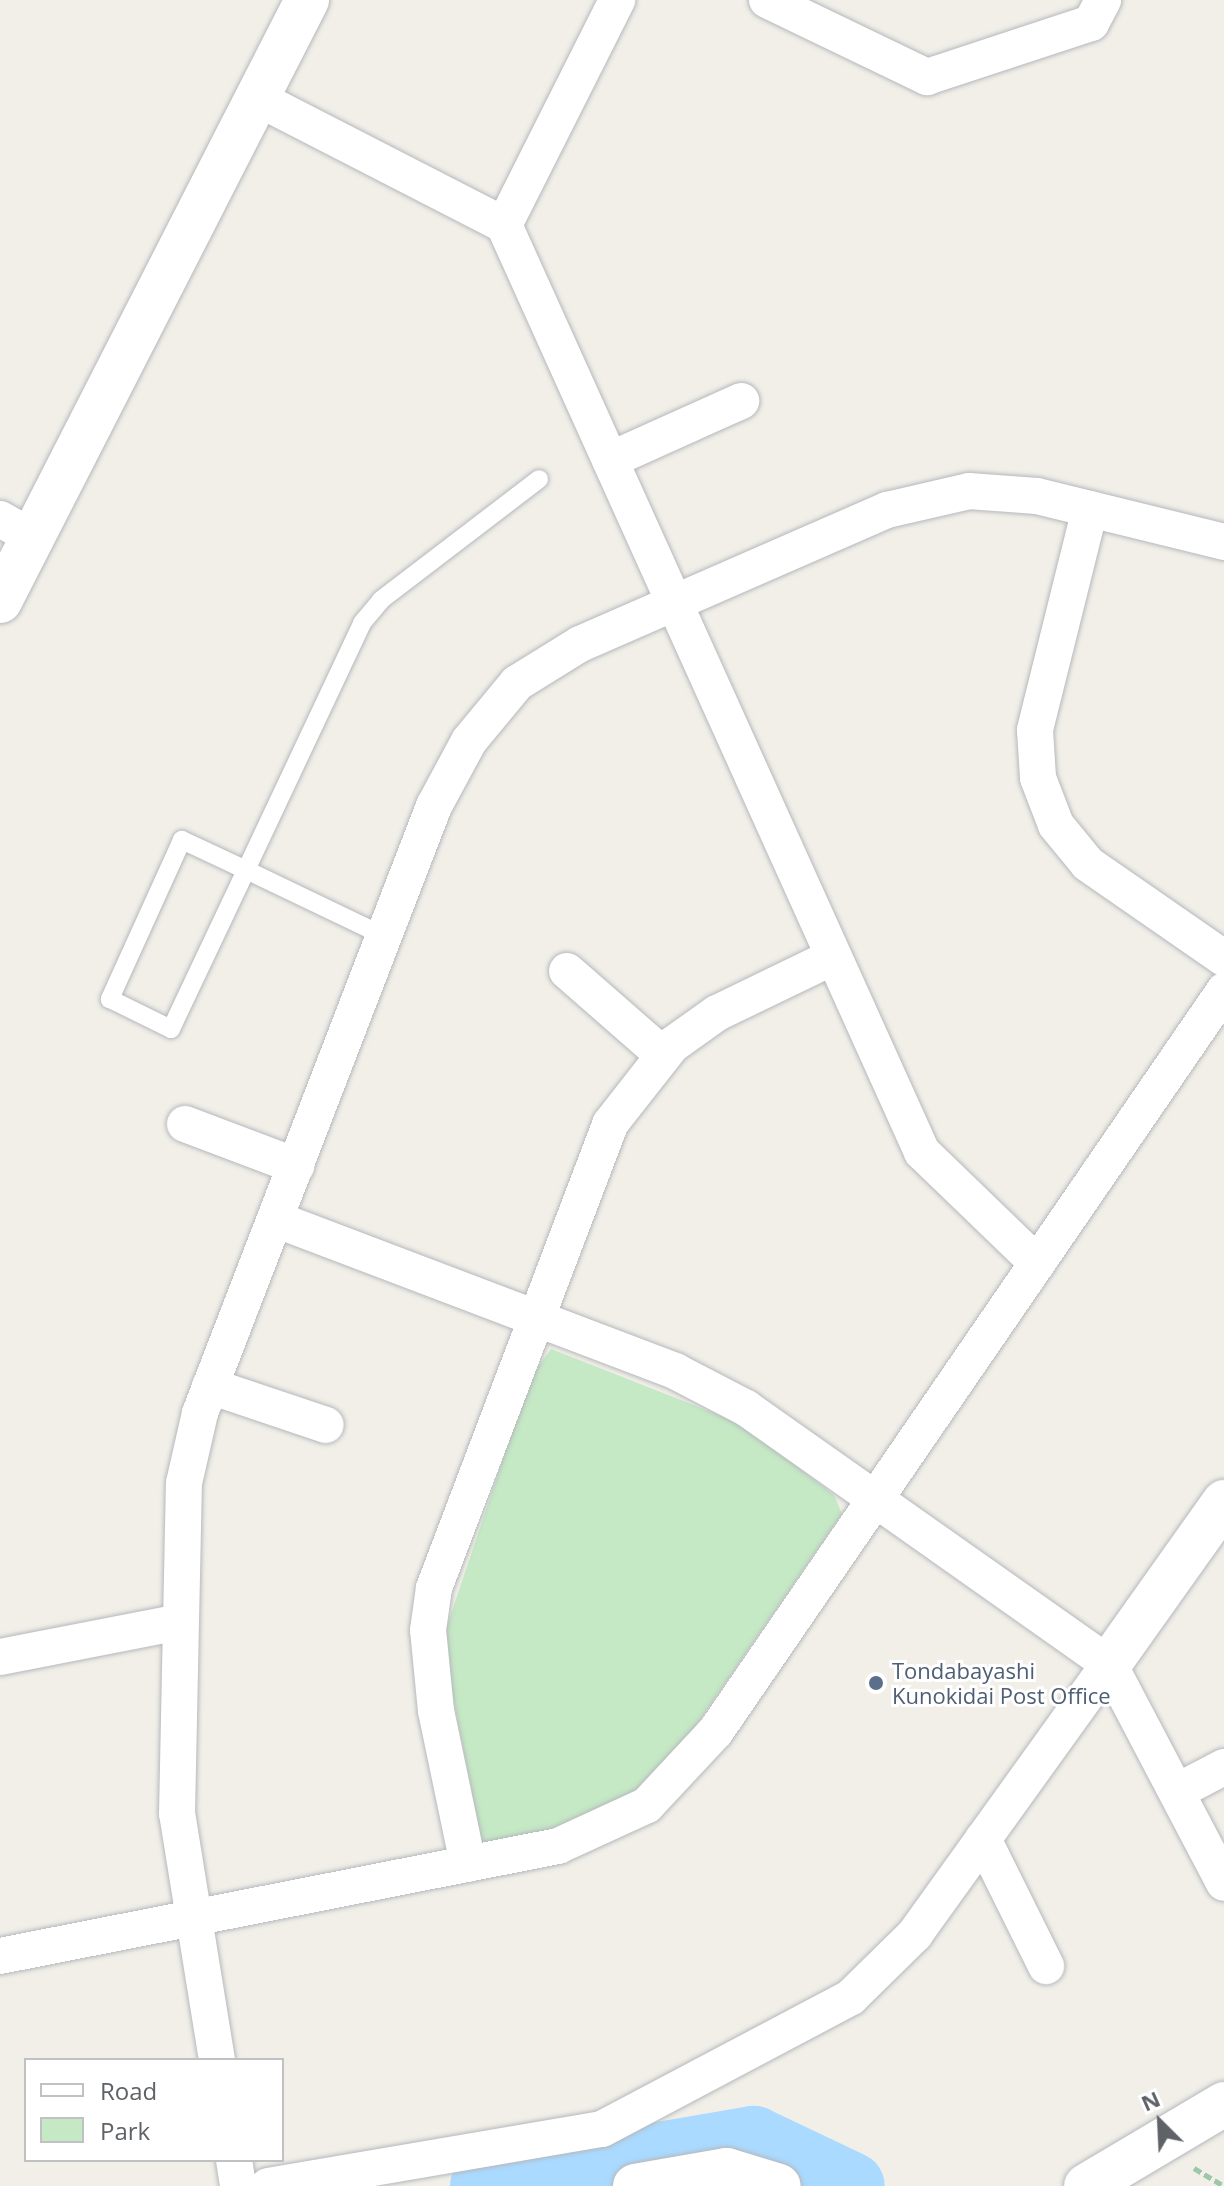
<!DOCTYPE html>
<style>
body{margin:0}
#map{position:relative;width:1224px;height:2186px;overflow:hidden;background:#f1efe8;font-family:"Open Sans",sans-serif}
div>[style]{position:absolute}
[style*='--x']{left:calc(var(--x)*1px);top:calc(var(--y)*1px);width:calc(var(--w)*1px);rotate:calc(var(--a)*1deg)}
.green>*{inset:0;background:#c5e8c5}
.river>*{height:68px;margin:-34px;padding:0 34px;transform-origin:34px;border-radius:34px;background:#aadaff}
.path>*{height:5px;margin-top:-2.5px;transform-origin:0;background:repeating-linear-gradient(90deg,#9cc7a9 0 8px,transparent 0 12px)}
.roads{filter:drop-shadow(0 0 2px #b5b8bc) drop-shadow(0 0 2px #b5b8bc)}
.lane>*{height:18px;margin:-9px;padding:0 9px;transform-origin:9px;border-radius:9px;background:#fff}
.street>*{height:36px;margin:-18px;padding:0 18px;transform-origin:18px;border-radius:18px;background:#fff}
.secondary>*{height:44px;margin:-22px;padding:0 22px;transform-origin:22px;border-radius:22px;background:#fff}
.dots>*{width:22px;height:22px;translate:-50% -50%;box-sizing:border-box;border:4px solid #fff;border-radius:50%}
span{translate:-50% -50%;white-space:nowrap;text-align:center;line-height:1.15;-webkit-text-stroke:6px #fff;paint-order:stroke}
.service-label{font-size:22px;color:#4e5e75}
.left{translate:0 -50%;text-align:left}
.legend{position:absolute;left:24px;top:2058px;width:260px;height:104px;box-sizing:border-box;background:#fff;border:2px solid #bfc1c3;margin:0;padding:10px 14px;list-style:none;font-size:24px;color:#5f6368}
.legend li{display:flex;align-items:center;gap:16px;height:40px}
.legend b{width:40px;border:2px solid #bfc1c3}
.north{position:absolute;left:1120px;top:2082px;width:80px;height:80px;-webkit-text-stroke:6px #fff;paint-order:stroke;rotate:336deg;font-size:22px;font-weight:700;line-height:32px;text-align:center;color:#5f6368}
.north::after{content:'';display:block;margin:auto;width:28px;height:36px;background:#5f6368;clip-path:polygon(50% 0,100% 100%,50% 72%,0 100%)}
</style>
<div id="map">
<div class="green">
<div style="clip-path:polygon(551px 1349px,742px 1424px,834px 1495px,842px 1514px,675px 1756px,627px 1803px,575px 1828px,482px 1844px,442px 1641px,531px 1376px)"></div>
</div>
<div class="river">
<div style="--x:484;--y:2186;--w:274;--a:-9.7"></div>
<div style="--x:754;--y:2140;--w:107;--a:25.4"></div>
</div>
<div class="path">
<div style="--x:1194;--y:2168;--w:35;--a:31"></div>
</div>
<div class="roads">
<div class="lane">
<div style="--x:384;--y:936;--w:153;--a:-154.4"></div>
<div style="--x:246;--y:870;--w:71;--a:-154.9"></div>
<div style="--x:182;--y:840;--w:175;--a:114.4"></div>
<div style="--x:110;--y:999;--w:68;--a:26.2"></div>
<div style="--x:171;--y:1029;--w:176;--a:-64.7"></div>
<div style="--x:246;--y:870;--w:273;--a:-64.8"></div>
<div style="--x:362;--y:623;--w:30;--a:-50"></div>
<div style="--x:381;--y:600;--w:199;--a:-37.4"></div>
</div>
<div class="street">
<div style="--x:767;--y:0;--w:178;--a:25.7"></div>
<div style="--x:927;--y:77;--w:173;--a:-18.2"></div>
<div style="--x:1091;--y:23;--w:26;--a:-62"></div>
<div style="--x:257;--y:98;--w:278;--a:27.2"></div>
<div style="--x:504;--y:225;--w:1017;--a:65.73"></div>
<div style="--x:922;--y:1152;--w:160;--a:44"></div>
<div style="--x:504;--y:225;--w:252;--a:-63.3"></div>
<div style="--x:610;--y:460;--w:144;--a:-24.2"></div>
<div style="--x:1090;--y:509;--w:228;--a:104"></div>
<div style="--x:1035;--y:730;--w:48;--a:86.4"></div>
<div style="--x:1038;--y:778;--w:50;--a:69"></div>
<div style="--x:1056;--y:825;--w:50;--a:50.6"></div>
<div style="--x:1088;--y:864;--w:165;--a:34.7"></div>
<div style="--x:0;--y:519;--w:41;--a:29.1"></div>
<div style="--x:567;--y:971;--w:128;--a:41.2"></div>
<div style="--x:185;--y:1124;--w:119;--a:20.7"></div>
<div style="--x:275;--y:1219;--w:428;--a:20.8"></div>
<div style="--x:675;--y:1371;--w:80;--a:27.5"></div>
<div style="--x:746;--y:1408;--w:444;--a:35.2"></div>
<div style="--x:1109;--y:1664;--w:247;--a:62.3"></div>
<div style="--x:210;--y:1386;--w:122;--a:18.6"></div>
<div style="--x:0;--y:1657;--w:183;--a:-11"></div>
<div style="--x:1178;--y:1791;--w:52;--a:-27.6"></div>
<div style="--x:983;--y:1839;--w:142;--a:63.6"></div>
<div style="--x:468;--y:1864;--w:156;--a:-101.8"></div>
<div style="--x:436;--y:1711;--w:81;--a:-95.6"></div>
<div style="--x:428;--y:1630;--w:42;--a:-81.9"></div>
<div style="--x:434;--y:1588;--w:496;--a:-69.2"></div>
<div style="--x:610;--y:1124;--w:100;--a:-51.9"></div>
<div style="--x:672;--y:1045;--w:55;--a:-35.4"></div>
<div style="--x:717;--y:1013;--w:129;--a:-25.8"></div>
<div style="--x:0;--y:1956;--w:569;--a:-11.15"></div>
<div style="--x:558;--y:1846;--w:98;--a:-24.7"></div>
<div style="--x:647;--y:1805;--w:101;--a:-47"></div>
<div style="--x:716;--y:1731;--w:898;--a:-55.53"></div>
<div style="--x:217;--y:2060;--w:249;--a:-99.2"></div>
<div style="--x:177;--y:1814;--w:331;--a:-88.8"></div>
<div style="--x:184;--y:1483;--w:72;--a:-77.1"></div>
<div style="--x:200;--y:1413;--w:651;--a:-68.92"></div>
<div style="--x:434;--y:806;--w:74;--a:-61.7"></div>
<div style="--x:469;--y:741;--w:75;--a:-50.4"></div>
<div style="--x:517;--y:683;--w:74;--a:-31.8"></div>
<div style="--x:580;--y:644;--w:335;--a:-23.6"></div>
<div style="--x:887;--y:510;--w:84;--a:-13"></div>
<div style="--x:969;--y:491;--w:68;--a:4.2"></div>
<div style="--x:1037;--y:496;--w:193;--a:13.8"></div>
<div style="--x:234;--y:2160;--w:26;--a:81"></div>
<div style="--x:268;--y:2186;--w:339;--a:-9.7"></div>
<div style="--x:602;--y:2129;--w:282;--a:-27.9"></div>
<div style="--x:851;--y:1997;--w:90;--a:-44.5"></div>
<div style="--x:915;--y:1934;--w:332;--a:-54.3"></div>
</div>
<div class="secondary">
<div style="--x:0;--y:601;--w:675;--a:-62.94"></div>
<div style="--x:1109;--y:1664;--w:199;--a:-54.6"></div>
<div style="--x:635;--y:2186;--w:93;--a:-9.9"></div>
<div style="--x:727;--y:2170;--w:54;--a:17.1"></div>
<div style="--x:1086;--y:2186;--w:161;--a:-30.7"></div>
</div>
</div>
<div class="dots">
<div style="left:876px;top:1683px;background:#5c6f8a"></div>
</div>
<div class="service-label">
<span class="left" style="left:892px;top:1683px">Tondabayashi<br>Kunokidai Post Office</span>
</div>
<ul class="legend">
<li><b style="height:10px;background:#fff"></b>Road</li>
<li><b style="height:22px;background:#c5e8c5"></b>Park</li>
</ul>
<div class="north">N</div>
</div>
